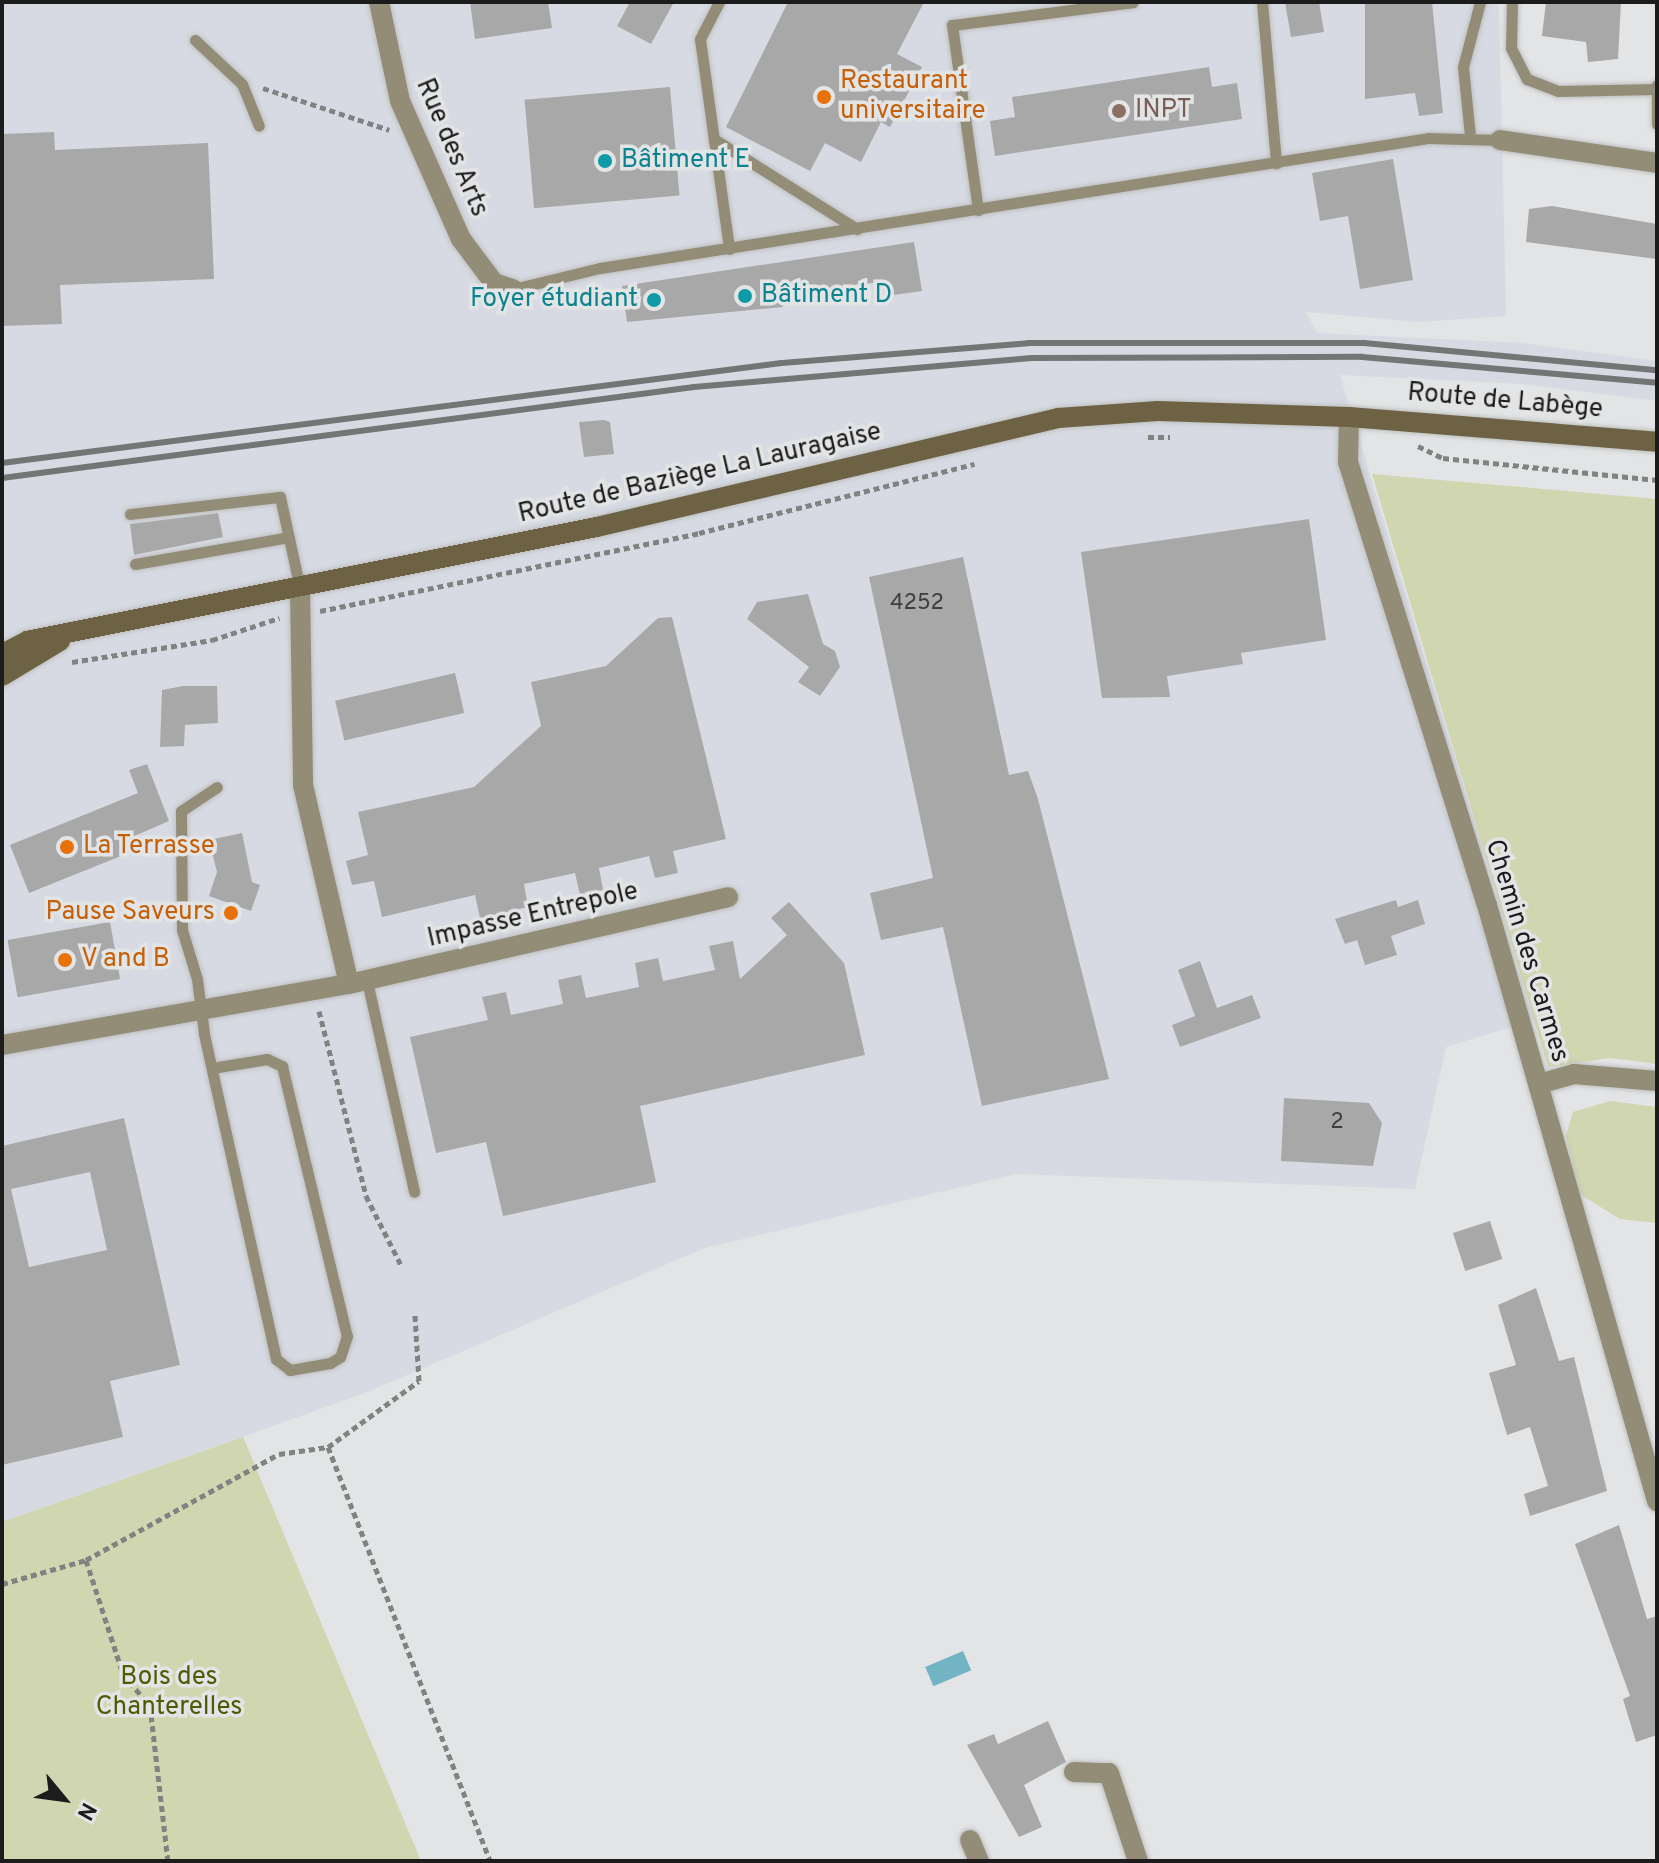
<!DOCTYPE html>
<meta charset="utf-8">
<style>
body{margin:0}
#map{position:relative;width:1659px;height:1863px;overflow:hidden;background:#e3e4e5;font-family:Overpass,sans-serif}
div>[style]{position:absolute}
[style*='--x']{left:calc(var(--x)*1px);top:calc(var(--y)*1px);width:calc(var(--w)*1px);rotate:calc(var(--a)*1deg)}
.built>*{inset:0;background:#d7dae2}
.green>*{inset:0;background:#cfd6b0}
.water>*{inset:0;background:#72b3c4;transform-origin:0 0}
.building>*{inset:0;background:#a9a8a9;transform-origin:0 0}
.path>*{height:5px;margin-top:-2.5px;transform-origin:0;background:repeating-linear-gradient(90deg,#818282 0 6px,transparent 0 10px)}
.roads{filter:drop-shadow(0 0 2px #bfc0c1) drop-shadow(0 0 2px #bfc0c1)}
.service>*{height:11px;margin:-5.5px;padding:0 5.5px;transform-origin:5.5px;border-radius:5.5px;background:#938d77}
.minor>*{height:20px;margin:-10px;padding:0 10px;transform-origin:10px;border-radius:10px;background:#938d77}
.secondary>*{height:20px;margin:-10px;padding:0 10px;transform-origin:10px;border-radius:10px;background:#6d6344}
.rail>*{height:6px;margin:-3px;padding:0 3px;transform-origin:3px;border-radius:3px;background:#747575}
.dots>*{width:22px;height:22px;translate:-50% -50%;box-sizing:border-box;border:4px solid #e3e4e5;border-radius:50%}
span{translate:-50% -50%;white-space:nowrap;text-align:center;line-height:1.15;-webkit-text-stroke:7px #e3e4e5;paint-order:stroke}
.number-label{font-size:22px;color:#3f3f3f}
.number-label span{-webkit-text-stroke-width:0}
.food-label{font-size:26px;color:#c56008}
.left{translate:0 -50%;text-align:left}
.right{translate:-100% -50%;text-align:right}
.education-label{font-size:26px;color:#785e54}
.street-label{font-size:26px;color:#1c1c1c}
.culture-label{font-size:26px;color:#0d838f}
.park-label{font-size:26px;color:#515a02}
.frame{position:absolute;inset:0;border:4px solid #1c1c1c;pointer-events:none}
.north{position:absolute;left:24px;top:1759px;width:80px;height:80px;-webkit-text-stroke:6px #e3e4e5;paint-order:stroke;rotate:119deg;font-size:22px;font-weight:700;line-height:32px;text-align:center;color:#1c1c1c}
.north::after{content:'';display:block;margin:auto;width:28px;height:36px;background:#1c1c1c;clip-path:polygon(50% 0,100% 100%,50% 72%,0 100%)}
</style>
<div id="map">
<div class="built">
<div style="clip-path:polygon(2px 2px,1499px 2px,1506px 316px,1419px 322px,1306px 312px,1317px 333px,1523px 343px,1657px 361px,1657px 401px,1523px 384px,1340px 375px,1534px 1020px,1446px 1047px,1415px 1189px,1016px 1174px,705px 1248px,360px 1395px,2px 1522px)"></div>
</div>
<div class="green">
<div style="clip-path:polygon(1372px 474px,1657px 499px,1657px 1064px,1610px 1058px,1548px 1067px)"></div>
<div style="clip-path:polygon(1610px 1101px,1657px 1107px,1657px 1223px,1620px 1219px,1578px 1193px,1566px 1136px,1573px 1112px)"></div>
<div style="clip-path:polygon(243px 1437px,421px 1861px,2px 1861px,2px 1522px)"></div>
</div>
<div class="water">
<div style="left:963px;top:1651px;width:21px;height:41px;rotate:67deg"></div>
</div>
<div class="building">
<div style="clip-path:polygon(470px 2px,548px 2px,552px 28px,475px 39px)"></div>
<div style="clip-path:polygon(630px 2px,674px 2px,651px 44px,617px 26px)"></div>
<div style="clip-path:polygon(788px 2px,924px 2px,897px 54px,922px 67px,890px 127px,881px 122px,861px 162px,825px 143px,810px 171px,726px 127px)"></div>
<div style="clip-path:polygon(1285px 2px,1319px 2px,1324px 32px,1291px 37px)"></div>
<div style="clip-path:polygon(1365px 2px,1432px 2px,1443px 113px,1419px 116px,1415px 93px,1365px 99px)"></div>
<div style="clip-path:polygon(1546px 2px,1621px 2px,1618px 59px,1588px 62px,1586px 42px,1542px 36px)"></div>
<div style="clip-path:polygon(1209px 67px,1212px 87px,1237px 83px,1242px 119px,995px 156px,990px 121px,1015px 117px,1012px 97px)"></div>
<div style="left:670px;top:87px;width:109px;height:146px;rotate:85deg"></div>
<div style="clip-path:polygon(54px 132px,55px 150px,208px 143px,214px 279px,60px 285px,62px 324px,2px 326px,2px 134px)"></div>
<div style="clip-path:polygon(1393px 159px,1413px 280px,1360px 289px,1348px 216px,1320px 221px,1312px 173px)"></div>
<div style="clip-path:polygon(1552px 206px,1657px 224px,1657px 259px,1526px 242px,1529px 209px)"></div>
<div style="clip-path:polygon(914px 242px,922px 291px,887px 296px,885px 281px,781px 297px,783px 307px,627px 322px,622px 286px)"></div>
<div style="clip-path:polygon(604px 420px,610px 422px,614px 454px,584px 457px,579px 422px)"></div>
<div style="clip-path:polygon(218px 513px,223px 537px,134px 555px,130px 524px)"></div>
<div style="clip-path:polygon(1309px 519px,1326px 640px,1241px 653px,1243px 664px,1167px 676px,1170px 697px,1102px 698px,1081px 552px)"></div>
<div style="clip-path:polygon(963px 557px,1009px 775px,1028px 771px,1038px 799px,1109px 1079px,982px 1106px,943px 927px,881px 940px,870px 893px,933px 878px,869px 577px)"></div>
<div style="clip-path:polygon(808px 594px,823px 644px,835px 651px,840px 667px,820px 696px,798px 682px,809px 667px,747px 619px,757px 602px)"></div>
<div style="clip-path:polygon(672px 617px,726px 839px,673px 851px,678px 873px,655px 878px,649px 856px,599px 868px,603px 890px,580px 895px,575px 873px,524px 884px,528px 907px,480px 918px,475px 895px,382px 917px,374px 881px,352px 885px,346px 861px,368px 855px,358px 812px,474px 787px,541px 726px,531px 682px,606px 666px,658px 618px)"></div>
<div style="left:455px;top:673px;width:41px;height:123px;rotate:77deg"></div>
<div style="clip-path:polygon(183px 686px,217px 686px,218px 723px,185px 725px,184px 746px,160px 747px,162px 690px)"></div>
<div style="clip-path:polygon(147px 764px,169px 821px,121px 842px,126px 854px,29px 893px,10px 845px,138px 793px,129px 770px)"></div>
<div style="clip-path:polygon(242px 833px,252px 882px,260px 885px,251px 911px,209px 896px,217px 872px,209px 840px)"></div>
<div style="clip-path:polygon(1396px 900px,1398px 907px,1418px 900px,1425px 924px,1391px 936px,1397px 955px,1365px 965px,1357px 940px,1345px 944px,1335px 919px)"></div>
<div style="clip-path:polygon(789px 902px,844px 963px,865px 1055px,640px 1106px,656px 1182px,503px 1216px,486px 1142px,436px 1153px,410px 1037px,488px 1020px,482px 997px,506px 992px,511px 1015px,563px 1004px,558px 980px,581px 975px,586px 998px,639px 987px,635px 963px,658px 958px,663px 981px,715px 970px,709px 946px,733px 941px,740px 979px,787px 935px,771px 918px)"></div>
<div style="left:110px;top:922px;width:58px;height:104px;rotate:80deg"></div>
<div style="clip-path:polygon(1200px 961px,1217px 1008px,1252px 995px,1261px 1018px,1180px 1047px,1172px 1025px,1195px 1016px,1178px 970px)"></div>
<div style="clip-path:polygon(1284px 1098px,1369px 1103px,1382px 1123px,1373px 1166px,1281px 1161px)"></div>
<div style="clip-path:polygon(evenodd,124px 1118px,180px 1365px,110px 1381px,123px 1437px,2px 1465px,2px 1146px,124px 1118px,90px 1172px,107px 1250px,29px 1267px,11px 1189px,90px 1172px)"></div>
<div style="left:1490px;top:1221px;width:40px;height:39px;rotate:72deg"></div>
<div style="clip-path:polygon(1536px 1288px,1559px 1361px,1574px 1357px,1607px 1491px,1530px 1516px,1524px 1494px,1548px 1486px,1530px 1427px,1507px 1435px,1489px 1373px,1516px 1365px,1498px 1305px)"></div>
<div style="clip-path:polygon(1619px 1525px,1647px 1619px,1657px 1616px,1657px 1735px,1636px 1742px,1623px 1699px,1630px 1696px,1575px 1544px)"></div>
<div style="clip-path:polygon(1048px 1721px,1066px 1762px,1024px 1785px,1042px 1827px,1019px 1837px,967px 1745px,994px 1734px,998px 1744px)"></div>
</div>
<div class="path">
<div style="--x:263;--y:88;--w:133;--a:18.4"></div>
<div style="--x:1148;--y:437;--w:22;--a:0"></div>
<div style="--x:1418;--y:446;--w:28;--a:26"></div>
<div style="--x:1443;--y:458;--w:215;--a:5.9"></div>
<div style="--x:320;--y:611;--w:387;--a:-11.6"></div>
<div style="--x:699;--y:533;--w:284;--a:-14.1"></div>
<div style="--x:72;--y:662;--w:142;--a:-8.9"></div>
<div style="--x:212;--y:640;--w:71;--a:-18.2"></div>
<div style="--x:319;--y:1011;--w:191;--a:75.7"></div>
<div style="--x:366;--y:1196;--w:77;--a:63.1"></div>
<div style="--x:328;--y:1447;--w:445;--a:68.6"></div>
<div style="--x:86;--y:1560;--w:120;--a:72"></div>
<div style="--x:123;--y:1674;--w:42;--a:49.8"></div>
<div style="--x:150;--y:1706;--w:156;--a:83.4"></div>
<div style="--x:2;--y:1584;--w:87;--a:-15.9"></div>
<div style="--x:86;--y:1560;--w:220;--a:-28.8"></div>
<div style="--x:279;--y:1454;--w:49;--a:-8.1"></div>
<div style="--x:328;--y:1447;--w:112;--a:-36"></div>
<div style="--x:419;--y:1381;--w:66;--a:-93.5"></div>
</div>
<div class="roads">
<div class="service">
<div style="--x:719;--y:2;--w:42;--a:117.2"></div>
<div style="--x:700;--y:39;--w:212;--a:82.1"></div>
<div style="--x:1262;--y:2;--w:162;--a:85"></div>
<div style="--x:1512;--y:2;--w:46;--a:91.2"></div>
<div style="--x:1511;--y:48;--w:35;--a:63"></div>
<div style="--x:1527;--y:79;--w:33;--a:21"></div>
<div style="--x:1558;--y:91;--w:98;--a:-1.2"></div>
<div style="--x:195;--y:40;--w:64;--a:43.1"></div>
<div style="--x:242;--y:84;--w:45;--a:68"></div>
<div style="--x:1657;--y:85;--w:39;--a:90"></div>
<div style="--x:1470;--y:136;--w:69;--a:-95.8"></div>
<div style="--x:1463;--y:67;--w:67;--a:-75.3"></div>
<div style="--x:714;--y:139;--w:169;--a:32.2"></div>
<div style="--x:978;--y:210;--w:187;--a:-98"></div>
<div style="--x:952;--y:25;--w:182;--a:-7.2"></div>
<div style="--x:513;--y:289;--w:89;--a:-13.6"></div>
<div style="--x:600;--y:268;--w:838;--a:-8.92"></div>
<div style="--x:1428;--y:138;--w:72;--a:1.6"></div>
<div style="--x:130;--y:514;--w:151;--a:-6.5"></div>
<div style="--x:280;--y:497;--w:94;--a:77.7"></div>
<div style="--x:135;--y:564;--w:156;--a:-9.9"></div>
<div style="--x:367;--y:981;--w:216;--a:77.4"></div>
<div style="--x:212;--y:1068;--w:56;--a:-9.3"></div>
<div style="--x:267;--y:1059;--w:17;--a:25"></div>
<div style="--x:282;--y:1066;--w:278;--a:76.5"></div>
<div style="--x:347;--y:1336;--w:22;--a:108"></div>
<div style="--x:340;--y:1357;--w:12;--a:149"></div>
<div style="--x:330;--y:1363;--w:41;--a:170.1"></div>
<div style="--x:290;--y:1370;--w:18;--a:-142"></div>
<div style="--x:276;--y:1359;--w:334;--a:-102.5"></div>
<div style="--x:204;--y:1033;--w:54;--a:-97.4"></div>
<div style="--x:197;--y:979;--w:51;--a:-107"></div>
<div style="--x:182;--y:930;--w:119;--a:-90.5"></div>
<div style="--x:181;--y:811;--w:43;--a:-33.7"></div>
</div>
<div class="minor">
<div style="--x:379;--y:2;--w:101;--a:78"></div>
<div style="--x:400;--y:101;--w:151;--a:66.2"></div>
<div style="--x:461;--y:239;--w:55;--a:53.1"></div>
<div style="--x:494;--y:283;--w:20;--a:18"></div>
<div style="--x:1500;--y:140;--w:159;--a:8.3"></div>
<div style="--x:1349;--y:417;--w:45;--a:91.3"></div>
<div style="--x:1348;--y:462;--w:464;--a:72.6"></div>
<div style="--x:1487;--y:905;--w:620;--a:74.08"></div>
<div style="--x:300;--y:589;--w:196;--a:89.1"></div>
<div style="--x:303;--y:785;--w:204;--a:77"></div>
<div style="--x:2;--y:1045;--w:352;--a:-10"></div>
<div style="--x:349;--y:984;--w:389;--a:-12.9"></div>
<div style="--x:1539;--y:1084;--w:36;--a:-16"></div>
<div style="--x:1574;--y:1074;--w:83;--a:4.8"></div>
<div style="--x:1074;--y:1772;--w:35;--a:2"></div>
<div style="--x:1109;--y:1773;--w:93;--a:71.8"></div>
<div style="--x:970;--y:1840;--w:23;--a:67"></div>
</div>
<div class="secondary">
<div style="--x:2;--y:654;--w:28;--a:-27"></div>
<div style="--x:27;--y:641;--w:581;--a:-11.31"></div>
<div style="--x:597;--y:527;--w:474;--a:-13.3"></div>
<div style="--x:1058;--y:418;--w:100;--a:-4"></div>
<div style="--x:1158;--y:411;--w:191;--a:1.8"></div>
<div style="--x:1349;--y:417;--w:309;--a:4.6"></div>
<div style="--x:2;--y:676;--w:68;--a:-31.1"></div>
</div>
</div>
<div class="rail">
<div style="--x:2;--y:463;--w:786;--a:-7.31"></div>
<div style="--x:782;--y:363;--w:247;--a:-4.6"></div>
<div style="--x:1028;--y:343;--w:336;--a:0"></div>
<div style="--x:1364;--y:343;--w:294;--a:5.3"></div>
<div style="--x:2;--y:478;--w:698;--a:-7.49"></div>
<div style="--x:694;--y:387;--w:339;--a:-4.9"></div>
<div style="--x:1032;--y:358;--w:330;--a:-0.2"></div>
<div style="--x:1362;--y:357;--w:296;--a:5"></div>
</div>
<div class="dots">
<div style="left:824px;top:97px;background:#e8710a"></div>
<div style="left:1119px;top:111px;background:#8d6e63"></div>
<div style="left:605px;top:161px;background:#0f9aa8"></div>
<div style="left:745px;top:296px;background:#0f9aa8"></div>
<div style="left:654px;top:300px;background:#0f9aa8"></div>
<div style="left:67px;top:847px;background:#e8710a"></div>
<div style="left:231px;top:913px;background:#e8710a"></div>
<div style="left:65px;top:960px;background:#e8710a"></div>
</div>
<div class="number-label">
<span style="left:917px;top:604px">4252</span>
<span style="left:1337px;top:1123px">2</span>
</div>
<div class="food-label">
<span class="left" style="left:840px;top:97px">Restaurant<br>universitaire</span>
<span class="left" style="left:83px;top:847px">La Terrasse</span>
<span class="right" style="left:215px;top:913px">Pause Saveurs</span>
<span class="left" style="left:81px;top:960px">V and B</span>
</div>
<div class="education-label">
<span class="left" style="left:1135px;top:111px">INPT</span>
</div>
<div class="street-label">
<span style="left:451px;top:148px;rotate:67deg">Rue des Arts</span>
<span style="left:1505px;top:402px;rotate:5deg">Route de Labège</span>
<span style="left:700px;top:474px;rotate:-13deg">Route de Baziège La Lauragaise</span>
<span style="left:533px;top:916px;rotate:-13deg">Impasse Entrepole</span>
<span style="left:1526px;top:951px;rotate:73deg">Chemin des Carmes</span>
</div>
<div class="culture-label">
<span class="left" style="left:621px;top:161px">Bâtiment E</span>
<span class="left" style="left:761px;top:296px">Bâtiment D</span>
<span class="right" style="left:638px;top:300px">Foyer étudiant</span>
</div>
<div class="park-label">
<span style="left:169px;top:1693px">Bois des<br>Chanterelles</span>
</div>
<div class="frame"></div>
<div class="north">N</div>
</div>
